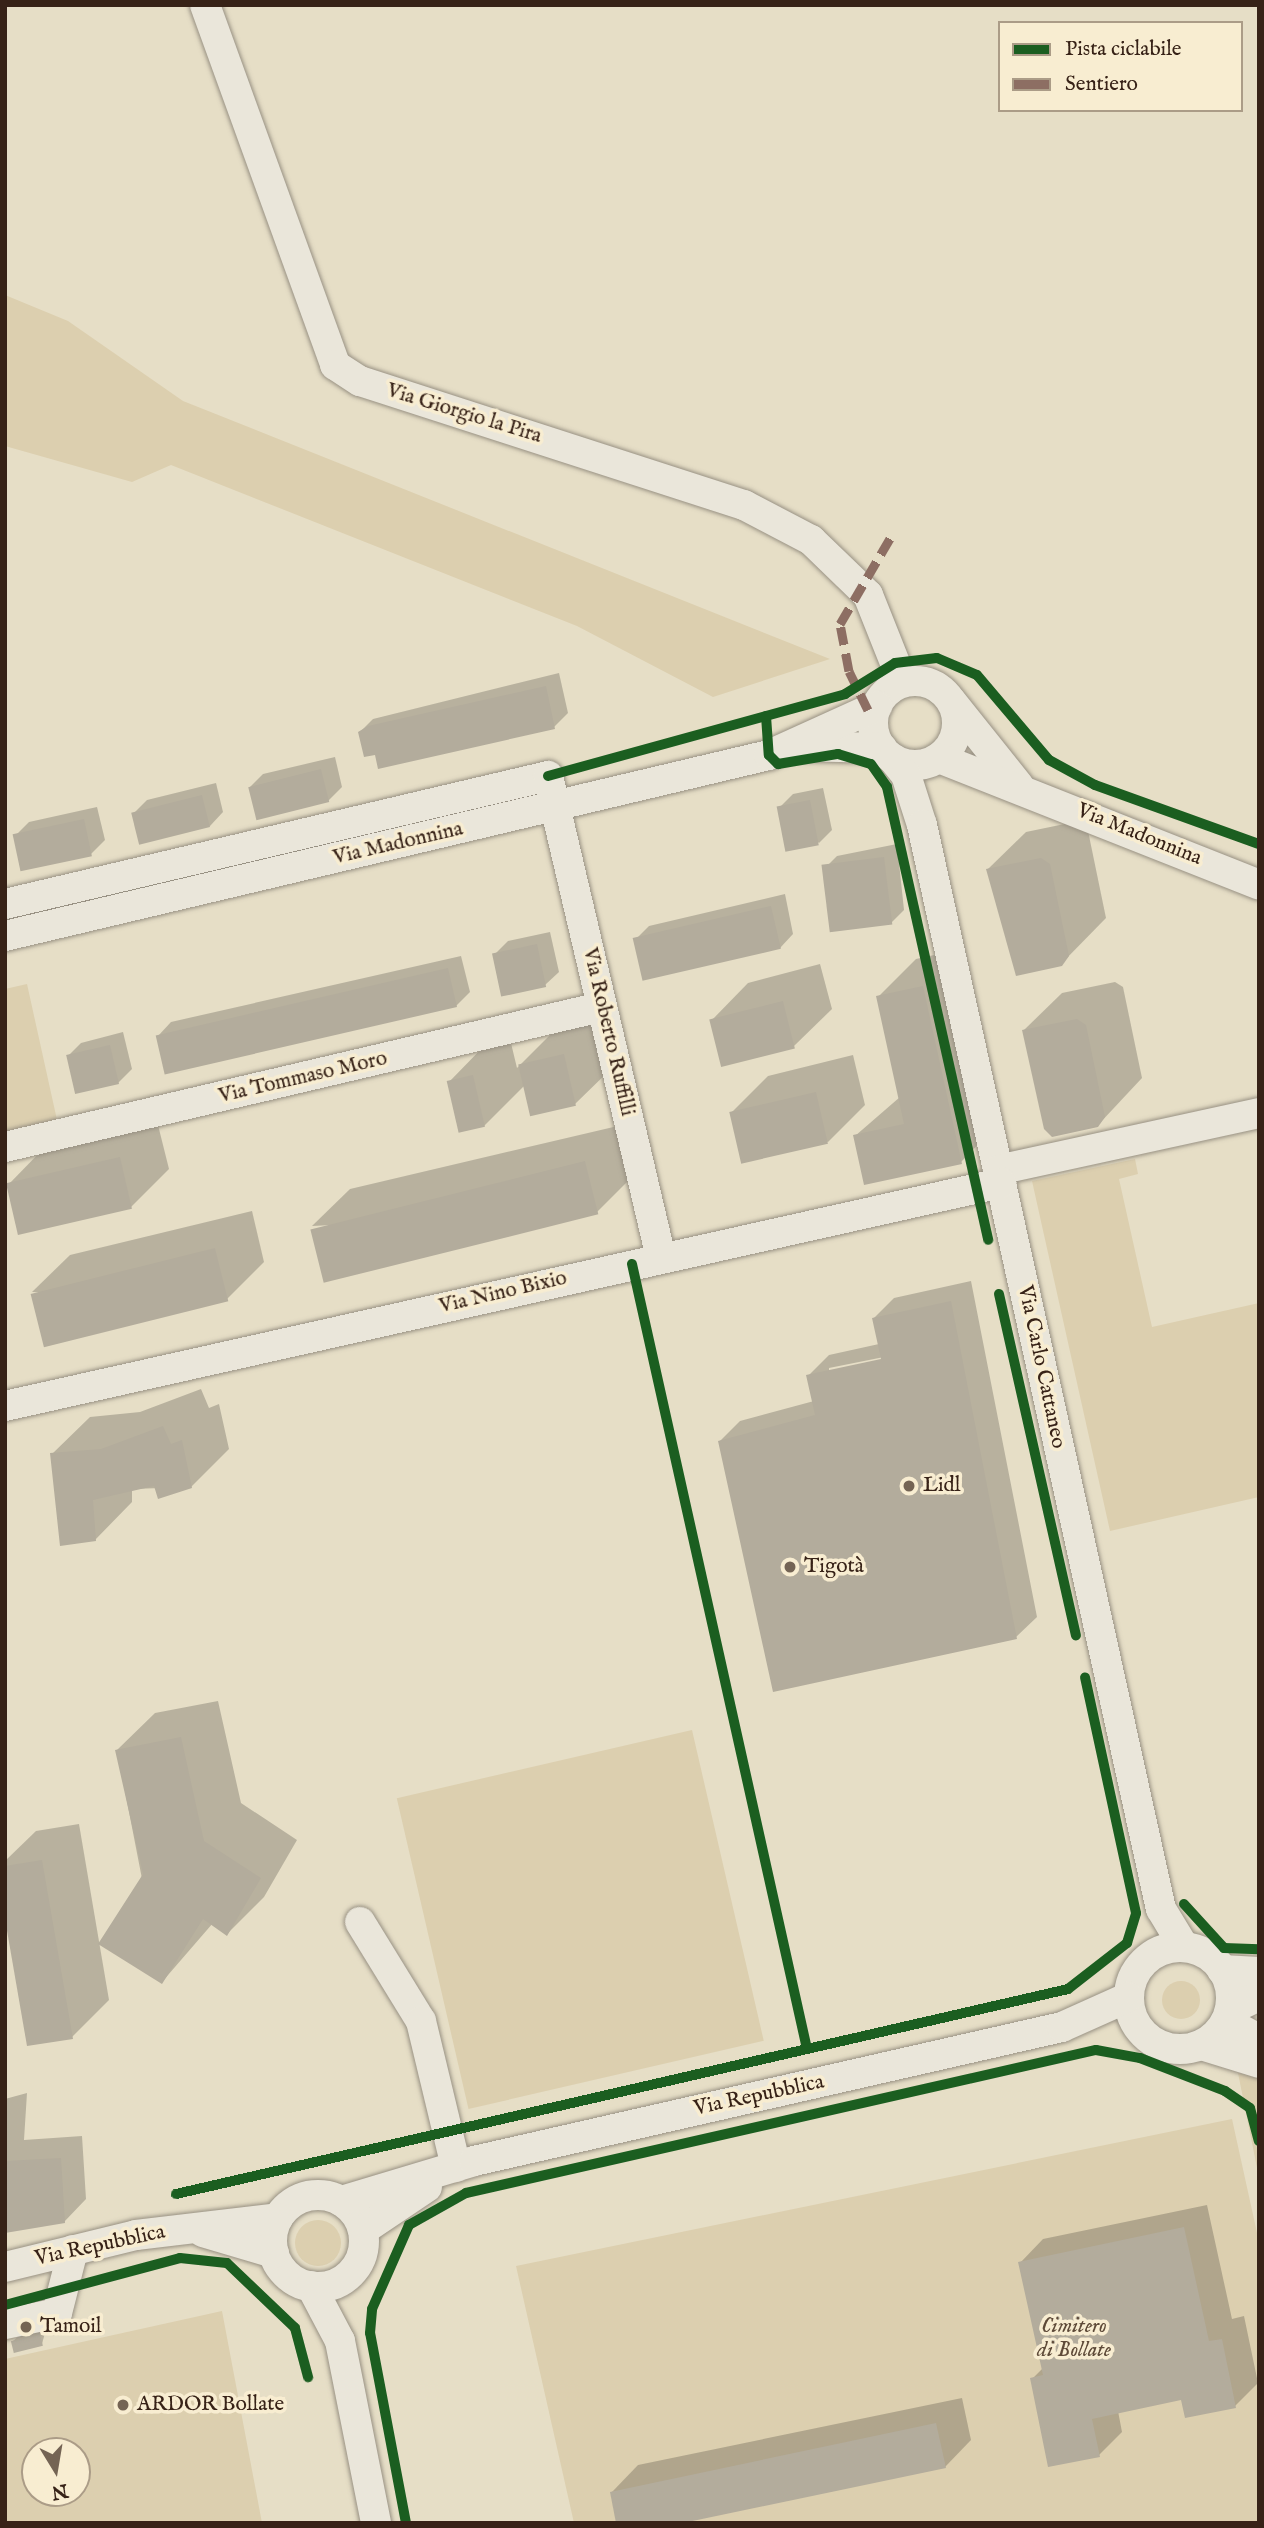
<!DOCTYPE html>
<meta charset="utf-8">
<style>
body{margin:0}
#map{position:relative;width:1264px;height:2528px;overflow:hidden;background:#e6dec6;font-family:"IM FELL English",serif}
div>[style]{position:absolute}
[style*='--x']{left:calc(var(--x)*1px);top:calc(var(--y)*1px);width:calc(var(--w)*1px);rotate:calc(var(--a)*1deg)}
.green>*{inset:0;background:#dccfaf;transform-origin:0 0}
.round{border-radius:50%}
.shadow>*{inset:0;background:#0003}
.building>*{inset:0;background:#b3ac9c;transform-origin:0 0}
.roads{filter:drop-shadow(0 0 2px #989183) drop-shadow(0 0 2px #989183)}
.minor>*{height:30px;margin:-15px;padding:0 15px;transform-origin:15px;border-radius:15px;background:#eae6da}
.minor>.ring{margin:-15px;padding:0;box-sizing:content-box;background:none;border:30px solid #eae6da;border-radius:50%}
.quiet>*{height:9px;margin-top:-4.5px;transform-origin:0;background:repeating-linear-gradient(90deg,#8d6e63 0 18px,transparent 0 27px)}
.cycleway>*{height:10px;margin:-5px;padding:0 5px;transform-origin:5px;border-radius:5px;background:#1b5e20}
.dots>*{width:19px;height:19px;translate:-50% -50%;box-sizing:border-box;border:4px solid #f8edd1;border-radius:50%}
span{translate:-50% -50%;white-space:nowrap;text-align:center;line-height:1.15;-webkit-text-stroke:7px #f8edd1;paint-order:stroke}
.street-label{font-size:21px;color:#372217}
.poi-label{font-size:21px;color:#372217}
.left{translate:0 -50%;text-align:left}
.park-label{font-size:21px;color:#5e4a38;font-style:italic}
.frame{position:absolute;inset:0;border:7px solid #372217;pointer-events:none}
.legend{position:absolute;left:998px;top:21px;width:245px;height:91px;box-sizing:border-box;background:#f8edd1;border:2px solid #ab9c87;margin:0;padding:9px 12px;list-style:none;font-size:21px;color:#372217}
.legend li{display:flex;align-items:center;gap:14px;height:35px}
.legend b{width:35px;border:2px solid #ab9c87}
.north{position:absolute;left:21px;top:2437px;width:70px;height:70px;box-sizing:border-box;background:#f8edd1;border:2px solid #ab9c87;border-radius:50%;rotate:169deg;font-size:19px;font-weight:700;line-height:28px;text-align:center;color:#372217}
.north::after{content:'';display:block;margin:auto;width:24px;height:32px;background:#746454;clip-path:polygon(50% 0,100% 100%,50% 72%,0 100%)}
</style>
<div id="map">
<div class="green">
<div style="clip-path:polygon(5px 295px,68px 321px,183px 401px,830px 659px,713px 697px,577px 626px,171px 465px,132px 482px,5px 446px)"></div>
<div style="clip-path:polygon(27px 984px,57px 1120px,5px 1132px,5px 989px)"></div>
<div style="clip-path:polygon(1135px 1159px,1138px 1174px,1119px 1179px,1152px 1327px,1259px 1303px,1259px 1497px,1110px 1531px,1032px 1181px)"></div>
<div style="left:692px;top:1730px;width:319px;height:303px;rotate:77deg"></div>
<div class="round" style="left:1162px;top:1981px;width:38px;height:38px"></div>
<div style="clip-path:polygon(1238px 2073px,1259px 2077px,1259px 2178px)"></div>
<div style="clip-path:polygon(1232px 2119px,1259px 2242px,1259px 2523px,574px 2523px,516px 2266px)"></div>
<div class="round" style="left:295px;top:2220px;width:46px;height:46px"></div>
<div style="clip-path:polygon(evenodd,222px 2311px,262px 2523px,5px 2523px,5px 2359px,222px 2311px,35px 2451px,77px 2451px,77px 2493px,35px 2493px,35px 2451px)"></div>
</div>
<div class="shadow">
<div style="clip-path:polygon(559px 673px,568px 713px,554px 727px,376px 753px,360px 732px,373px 719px)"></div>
<div style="clip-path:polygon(335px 757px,342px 787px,328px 801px,250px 787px,263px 774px)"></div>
<div style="clip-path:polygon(216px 783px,223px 812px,210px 826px,133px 814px,147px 800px)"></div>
<div style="clip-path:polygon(823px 788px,832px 830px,819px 843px,779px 808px,793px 794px)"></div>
<div style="clip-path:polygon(97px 807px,105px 840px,91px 854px,15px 836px,29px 822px)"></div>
<div style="clip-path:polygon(1079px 821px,1087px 826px,1106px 918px,1061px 964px,988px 869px,1026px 832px)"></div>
<div style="clip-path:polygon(897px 844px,904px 910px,891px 923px,823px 870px,837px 856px)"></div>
<div style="clip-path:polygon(785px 894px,793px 934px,780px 948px,635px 940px,649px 926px)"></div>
<div style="clip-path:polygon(550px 932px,559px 972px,545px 985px,494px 955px,508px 941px)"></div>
<div style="clip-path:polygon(961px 949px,998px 1124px,961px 1162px,855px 1136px,900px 1097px,878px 997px,916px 959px)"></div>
<div style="clip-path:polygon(461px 956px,470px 992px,456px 1006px,158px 1036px,171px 1022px)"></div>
<div style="clip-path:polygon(820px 964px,832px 1009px,794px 1046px,711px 1021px,748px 983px)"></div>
<div style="clip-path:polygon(1115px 982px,1123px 987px,1142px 1078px,1098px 1125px,1024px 1030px,1062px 993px)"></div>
<div style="clip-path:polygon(601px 1017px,613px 1067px,575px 1104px,524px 1086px,484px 1126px,449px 1082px,486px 1044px,510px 1039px,517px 1068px,557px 1028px)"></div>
<div style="clip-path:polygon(123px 1032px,132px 1069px,118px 1083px,68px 1056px,81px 1043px)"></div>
<div style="clip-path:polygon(853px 1055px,865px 1105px,828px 1142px,731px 1113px,768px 1076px)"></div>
<div style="clip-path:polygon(157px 1121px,169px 1169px,131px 1207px,8px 1185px,45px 1147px)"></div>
<div style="clip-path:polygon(622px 1125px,634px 1175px,597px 1212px,312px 1226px,350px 1189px)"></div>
<div style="clip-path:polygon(252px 1211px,264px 1262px,227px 1299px,32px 1292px,70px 1255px)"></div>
<div style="clip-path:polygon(evenodd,971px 1281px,1037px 1617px,1016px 1637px,720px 1441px,740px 1421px,814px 1401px,808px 1376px,829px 1355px,879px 1344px,874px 1318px,894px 1298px,971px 1281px,889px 1356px,889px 1359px,829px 1372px,829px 1368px,889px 1356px)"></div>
<div style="clip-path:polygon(201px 1389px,209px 1408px,219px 1404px,229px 1449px,191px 1487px,132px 1489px,132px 1502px,95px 1540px,52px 1454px,90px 1417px,140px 1412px)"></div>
<div style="clip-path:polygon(218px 1701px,241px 1803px,297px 1840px,264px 1897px,227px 1934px,213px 1923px,162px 1982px,117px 1750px,155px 1713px)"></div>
<div style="clip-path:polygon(79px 1824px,109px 2000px,72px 2037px,5px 1909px,5px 1861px,36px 1831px)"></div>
<div style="clip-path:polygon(27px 2093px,24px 2140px,82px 2136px,86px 2199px,64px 2222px,5px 2222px,5px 2099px)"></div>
<div style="clip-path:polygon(1207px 2205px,1232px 2319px,1244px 2316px,1258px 2383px,1235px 2406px,1182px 2398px,1118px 2411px,1122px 2432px,1099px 2455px,1032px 2379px,1043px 2368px,1020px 2263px,1043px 2239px)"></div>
<div style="clip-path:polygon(46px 2329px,42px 2344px,13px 2341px,20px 2335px)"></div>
<div style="clip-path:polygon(962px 2398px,971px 2440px,945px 2467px,612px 2492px,638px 2465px)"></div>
</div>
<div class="building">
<div style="clip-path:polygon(546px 686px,555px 729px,378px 769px,375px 755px,364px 757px,358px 732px,368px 726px)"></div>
<div style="left:321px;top:769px;width:34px;height:75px;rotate:76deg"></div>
<div style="left:202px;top:795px;width:33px;height:73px;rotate:76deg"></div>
<div style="left:810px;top:800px;width:46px;height:34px;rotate:79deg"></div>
<div style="left:84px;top:819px;width:38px;height:73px;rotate:78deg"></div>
<div style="left:884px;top:857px;width:68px;height:63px;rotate:83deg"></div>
<div style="clip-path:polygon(1041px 858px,1050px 864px,1069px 956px,1062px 966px,1016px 976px,986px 869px)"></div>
<div style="left:771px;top:906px;width:44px;height:142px;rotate:77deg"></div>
<div style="left:537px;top:944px;width:44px;height:46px;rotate:78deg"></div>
<div style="left:448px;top:968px;width:40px;height:300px;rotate:77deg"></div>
<div style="clip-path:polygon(923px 986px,962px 1164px,864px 1185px,853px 1135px,904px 1124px,876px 996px)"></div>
<div style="left:783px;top:1001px;width:49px;height:76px;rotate:76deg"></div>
<div style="clip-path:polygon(1077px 1019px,1086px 1025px,1105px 1117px,1098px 1127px,1052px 1137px,1044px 1129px,1022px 1030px)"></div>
<div style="left:110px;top:1045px;width:40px;height:45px;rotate:77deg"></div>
<div style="left:564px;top:1054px;width:53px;height:47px;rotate:77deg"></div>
<div style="left:473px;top:1075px;width:53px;height:27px;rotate:77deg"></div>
<div style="left:816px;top:1092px;width:53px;height:89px;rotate:77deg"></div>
<div style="left:120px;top:1157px;width:53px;height:117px;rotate:77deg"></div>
<div style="left:585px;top:1161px;width:55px;height:283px;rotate:76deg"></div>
<div style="left:215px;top:1248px;width:55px;height:190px;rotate:76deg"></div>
<div style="clip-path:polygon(951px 1301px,1017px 1639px,773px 1692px,718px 1441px,815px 1415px,806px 1375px,881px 1359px,872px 1318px)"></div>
<div style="clip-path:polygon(163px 1426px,171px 1444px,182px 1440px,192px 1488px,158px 1499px,154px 1486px,93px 1500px,96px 1541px,60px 1546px,50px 1453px,101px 1449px)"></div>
<div style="clip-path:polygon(181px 1737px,204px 1841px,261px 1878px,227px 1936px,203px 1919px,162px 1984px,98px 1944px,143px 1874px,115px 1750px)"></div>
<div style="clip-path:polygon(42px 1860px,73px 2039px,27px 2046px,5px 1919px,5px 1866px)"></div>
<div style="clip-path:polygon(61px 2158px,65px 2223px,5px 2233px,5px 2161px)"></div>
<div style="clip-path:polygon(1184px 2227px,1209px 2341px,1222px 2339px,1236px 2408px,1185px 2418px,1181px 2400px,1092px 2419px,1100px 2457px,1048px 2467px,1030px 2378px,1043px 2375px,1018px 2262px)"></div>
<div style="left:40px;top:2334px;width:12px;height:30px;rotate:76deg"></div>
<div style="clip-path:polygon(936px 2423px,946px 2468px,683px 2523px,616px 2523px,610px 2492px)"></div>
</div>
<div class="roads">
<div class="minor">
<div style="--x:205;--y:5;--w:383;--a:70.1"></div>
<div style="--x:335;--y:365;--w:30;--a:33"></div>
<div style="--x:360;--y:381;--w:404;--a:17.9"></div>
<div style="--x:744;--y:505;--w:76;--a:27.6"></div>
<div style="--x:811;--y:540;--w:79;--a:44"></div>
<div style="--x:868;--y:595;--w:73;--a:68.3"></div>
<div class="ring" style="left:873px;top:681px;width:54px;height:54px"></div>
<div style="--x:952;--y:702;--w:107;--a:51.4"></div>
<div style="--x:797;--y:746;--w:85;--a:1.3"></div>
<div style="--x:939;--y:758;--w:344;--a:21.6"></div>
<div style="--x:893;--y:759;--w:21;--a:51"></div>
<div style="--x:906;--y:775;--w:52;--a:72.3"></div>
<div style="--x:922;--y:825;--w:1110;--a:77.57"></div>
<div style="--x:1161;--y:1909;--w:44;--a:58.8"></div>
<div style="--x:5;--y:904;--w:558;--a:-13.26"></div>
<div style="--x:548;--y:776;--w:495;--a:76.8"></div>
<div style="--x:5;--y:936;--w:785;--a:-13.33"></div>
<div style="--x:769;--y:755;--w:119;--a:-24.4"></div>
<div style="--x:5;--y:1147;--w:612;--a:-13.22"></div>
<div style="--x:998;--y:1170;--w:267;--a:-12.3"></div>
<div style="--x:5;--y:1406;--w:1021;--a:-12.62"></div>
<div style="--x:360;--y:1922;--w:116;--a:58.4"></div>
<div style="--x:421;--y:2021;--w:150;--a:76.5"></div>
<div class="ring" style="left:1129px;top:1947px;width:72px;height:72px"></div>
<div style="--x:1222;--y:1970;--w:37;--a:3"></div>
<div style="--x:1230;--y:2010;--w:32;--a:-26"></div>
<div style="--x:1226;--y:2021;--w:38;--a:29"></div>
<div style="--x:1201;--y:2045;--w:61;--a:17.2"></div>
<div class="ring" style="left:272px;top:2195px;width:62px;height:62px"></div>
<div style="--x:341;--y:2201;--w:139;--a:-16.7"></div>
<div style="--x:474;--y:2161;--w:603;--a:-12.84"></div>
<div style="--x:1062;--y:2027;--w:73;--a:-24.1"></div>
<div style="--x:363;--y:2230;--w:77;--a:-33.9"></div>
<div style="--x:203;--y:2232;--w:74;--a:16.5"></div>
<div style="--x:5;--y:2267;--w:135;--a:-13.7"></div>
<div style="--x:136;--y:2235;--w:143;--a:-6.8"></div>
<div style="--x:311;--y:2286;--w:62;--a:62.2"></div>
<div style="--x:340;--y:2341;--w:186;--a:78.8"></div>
<div style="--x:5;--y:2324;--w:53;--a:-11.9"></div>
<div style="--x:57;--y:2313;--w:65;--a:-75.7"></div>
</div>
</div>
<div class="quiet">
<div style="--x:868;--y:710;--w:43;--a:-116"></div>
<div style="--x:849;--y:671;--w:48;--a:-100.8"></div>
<div style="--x:840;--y:624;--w:103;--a:-59.7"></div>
</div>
<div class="cycleway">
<div style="--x:766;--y:716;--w:39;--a:86"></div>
<div style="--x:769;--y:755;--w:13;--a:45"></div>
<div style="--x:778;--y:764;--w:61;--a:-9.5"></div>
<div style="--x:838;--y:754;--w:34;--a:17"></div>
<div style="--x:871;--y:764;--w:28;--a:55"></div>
<div style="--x:887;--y:787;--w:464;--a:77.4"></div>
<div style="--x:548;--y:776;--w:308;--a:-15.4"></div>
<div style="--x:845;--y:694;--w:59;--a:-31.8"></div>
<div style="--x:895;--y:663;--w:42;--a:-6.8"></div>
<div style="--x:937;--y:658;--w:43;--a:23"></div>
<div style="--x:977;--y:675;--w:111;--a:49.7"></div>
<div style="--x:1049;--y:760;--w:52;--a:28.5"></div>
<div style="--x:1095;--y:785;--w:174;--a:19.8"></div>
<div style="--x:632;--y:1264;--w:804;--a:77.43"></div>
<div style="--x:999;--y:1294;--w:350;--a:77.3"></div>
<div style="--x:1184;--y:1904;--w:59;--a:47.7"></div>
<div style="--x:1224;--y:1948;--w:35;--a:2"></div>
<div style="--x:176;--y:2194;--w:915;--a:-12.94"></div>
<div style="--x:1068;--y:1989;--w:75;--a:-37.9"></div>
<div style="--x:1127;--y:1943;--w:31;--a:-73"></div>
<div style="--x:1136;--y:1913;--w:241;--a:-102.2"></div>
<div style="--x:5;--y:2305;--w:181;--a:-15"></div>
<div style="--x:180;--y:2258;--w:47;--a:6.1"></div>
<div style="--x:227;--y:2263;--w:94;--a:43.7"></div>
<div style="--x:295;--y:2328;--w:51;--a:75.1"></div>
<div style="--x:406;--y:2523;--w:193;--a:-100.7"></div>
<div style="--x:370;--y:2333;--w:24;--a:-85"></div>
<div style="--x:372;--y:2309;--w:92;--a:-66.2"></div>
<div style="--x:409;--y:2225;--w:65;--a:-29.3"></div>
<div style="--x:466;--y:2193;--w:646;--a:-12.79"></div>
<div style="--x:1096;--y:2050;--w:45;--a:10.3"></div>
<div style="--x:1140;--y:2058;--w:91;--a:21.2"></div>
<div style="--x:1225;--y:2091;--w:30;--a:34"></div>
<div style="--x:1250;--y:2108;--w:34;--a:75"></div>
</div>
<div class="dots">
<div style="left:909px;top:1486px;background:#746454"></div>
<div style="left:790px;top:1567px;background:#746454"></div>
<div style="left:26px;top:2327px;background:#746454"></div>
<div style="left:123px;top:2405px;background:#746454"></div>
</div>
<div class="street-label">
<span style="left:464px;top:414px;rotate:17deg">Via Giorgio la Pira</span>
<span style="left:1139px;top:835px;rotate:22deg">Via Madonnina</span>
<span style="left:398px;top:844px;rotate:-13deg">Via Madonnina</span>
<span style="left:608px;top:1032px;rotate:77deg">Via Roberto Ruffilli</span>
<span style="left:303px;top:1078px;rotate:-13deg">Via Tommaso Moro</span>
<span style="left:503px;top:1293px;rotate:-13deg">Via Nino Bixio</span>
<span style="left:1041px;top:1367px;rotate:78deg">Via Carlo Cattaneo</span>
<span style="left:759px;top:2096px;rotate:-12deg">Via Repubblica</span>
<span style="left:100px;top:2246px;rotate:-12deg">Via Repubblica</span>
</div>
<div class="poi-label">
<span class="left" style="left:923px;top:1486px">Lidl</span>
<span class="left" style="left:804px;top:1567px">Tigotà</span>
<span class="left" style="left:40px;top:2327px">Tamoil</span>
<span class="left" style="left:137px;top:2405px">ARDOR Bollate</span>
</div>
<div class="park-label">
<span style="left:1074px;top:2339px">Cimitero<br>di Bollate</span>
</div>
<div class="frame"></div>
<ul class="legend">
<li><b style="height:9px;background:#1b5e20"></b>Pista ciclabile</li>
<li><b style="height:9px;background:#8d6e63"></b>Sentiero</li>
</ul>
<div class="north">N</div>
</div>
